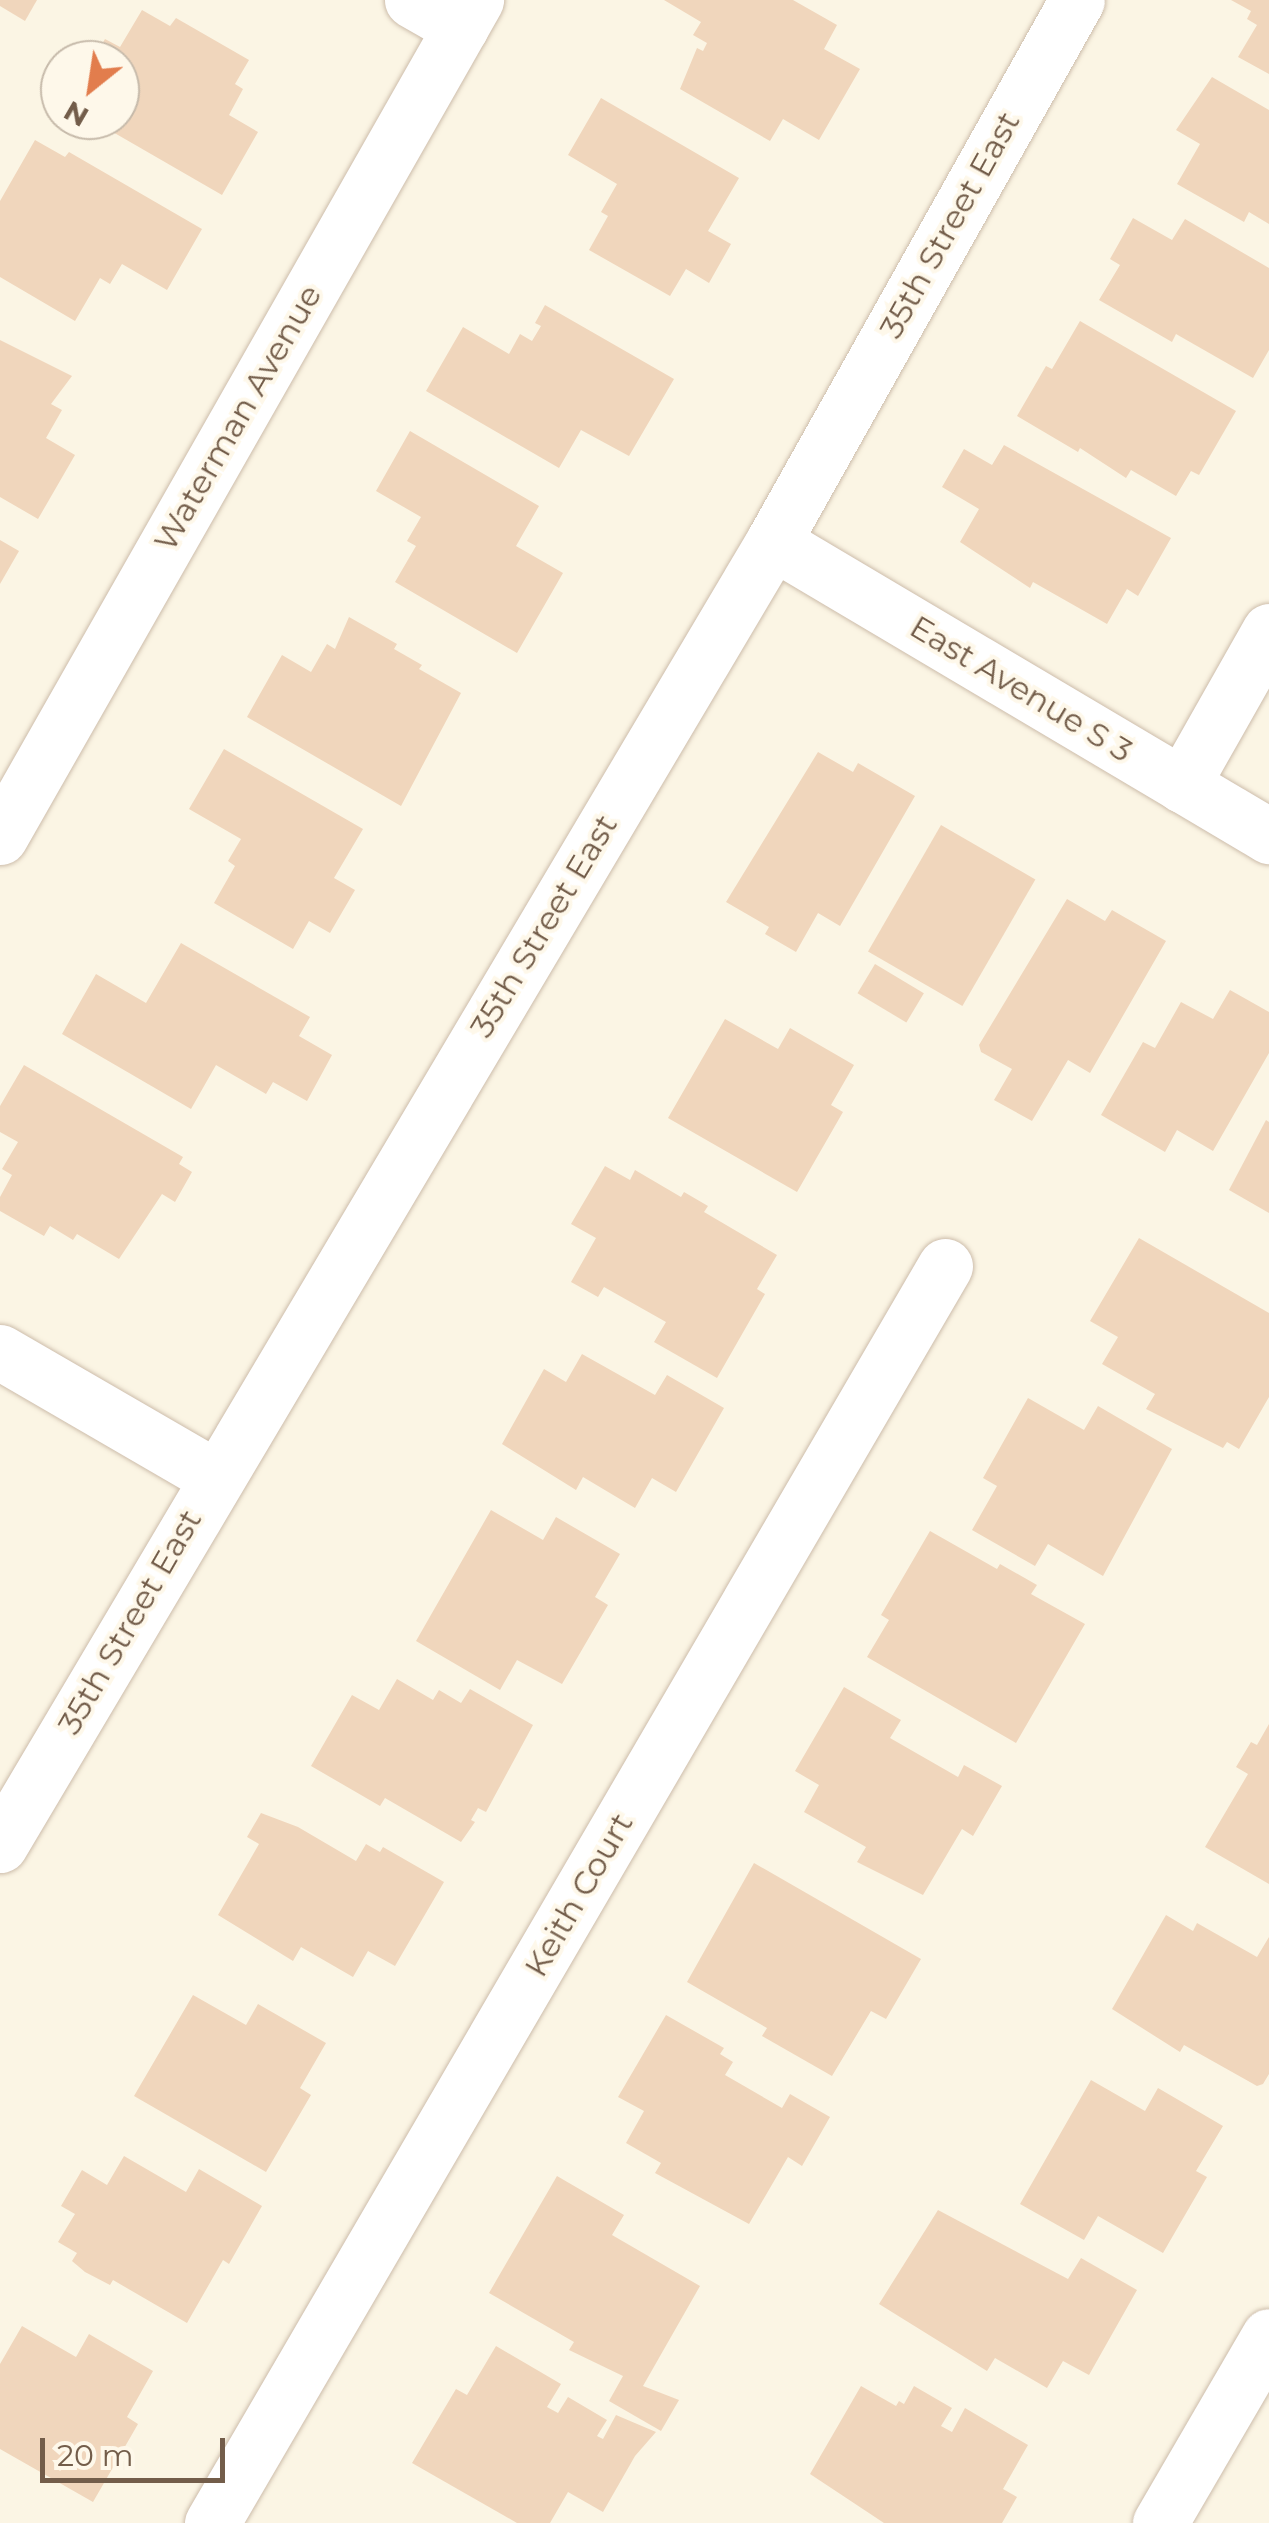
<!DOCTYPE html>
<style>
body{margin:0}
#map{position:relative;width:1269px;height:2523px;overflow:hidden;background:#fbf5e4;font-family:Montserrat,sans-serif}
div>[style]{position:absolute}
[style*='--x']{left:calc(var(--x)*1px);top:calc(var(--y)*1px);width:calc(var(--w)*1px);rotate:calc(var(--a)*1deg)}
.building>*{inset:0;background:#f0d6bc;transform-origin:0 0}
.roads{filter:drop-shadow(0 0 2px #cdbdab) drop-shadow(0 0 2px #cdbdab)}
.minor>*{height:55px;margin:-27.5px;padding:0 27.5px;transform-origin:27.5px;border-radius:27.5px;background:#fff}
span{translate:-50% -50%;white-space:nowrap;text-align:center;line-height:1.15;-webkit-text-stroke:8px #fef8ea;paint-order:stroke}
.street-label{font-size:32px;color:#735d4a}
.north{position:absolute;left:40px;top:40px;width:100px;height:100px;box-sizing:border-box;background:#fef8ea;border:2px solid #c6baaa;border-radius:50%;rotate:210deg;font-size:28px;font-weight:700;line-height:40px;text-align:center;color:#735d4a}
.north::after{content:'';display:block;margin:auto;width:35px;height:45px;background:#e27d4d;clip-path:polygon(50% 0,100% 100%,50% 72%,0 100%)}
.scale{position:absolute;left:40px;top:2438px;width:185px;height:45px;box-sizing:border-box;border:5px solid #735d4a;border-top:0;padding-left:12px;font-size:30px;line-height:35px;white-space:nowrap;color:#735d4a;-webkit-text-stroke:8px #fef8ea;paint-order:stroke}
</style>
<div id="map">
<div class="building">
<div style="clip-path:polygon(0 0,37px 0,25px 21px,0 6px)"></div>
<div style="clip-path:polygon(664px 0,793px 0,837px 25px,824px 49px,860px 69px,819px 140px,783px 119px,770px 141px,680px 89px,697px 48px,703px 51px,707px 43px,693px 35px,701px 22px)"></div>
<div style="clip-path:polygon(1231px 0,1269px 0,1269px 74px,1238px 57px,1257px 25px,1247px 19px,1251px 11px)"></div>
<div style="clip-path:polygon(142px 10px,170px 26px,176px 18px,249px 60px,235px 84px,243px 89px,229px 115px,258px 132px,222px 195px,92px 120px,120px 120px,120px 60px,93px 60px,105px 39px,120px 47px)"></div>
<div style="clip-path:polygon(1212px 77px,1269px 110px,1269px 224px,1249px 212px,1244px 222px,1177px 184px,1200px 144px,1176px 130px)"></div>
<div style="clip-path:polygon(601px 98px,739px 178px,708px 231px,731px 244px,709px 283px,686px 269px,670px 296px,589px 250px,608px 216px,601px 212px,617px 184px,568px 155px)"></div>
<div style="clip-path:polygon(35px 140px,65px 157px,69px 152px,202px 229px,167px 290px,122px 264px,110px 284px,100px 278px,75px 321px,0 277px,0 201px)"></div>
<div style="clip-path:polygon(1133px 218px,1172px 240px,1185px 219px,1269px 268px,1269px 350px,1253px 378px,1176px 334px,1172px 342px,1099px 300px,1120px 265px,1110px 259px)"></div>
<div style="clip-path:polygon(545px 305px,674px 379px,629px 456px,581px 430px,559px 468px,426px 391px,463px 327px,509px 354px,520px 334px,532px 341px,541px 326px,535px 323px)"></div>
<div style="clip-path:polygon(1080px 321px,1236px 411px,1199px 475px,1191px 471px,1176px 496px,1131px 470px,1126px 478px,1080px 448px,1078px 452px,1017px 416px,1046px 366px,1052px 369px)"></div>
<div style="clip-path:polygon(0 340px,72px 376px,51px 404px,62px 410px,46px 438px,75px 455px,38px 519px,0 497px)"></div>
<div style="clip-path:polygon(410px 431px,539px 506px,516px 546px,563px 573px,517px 653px,395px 582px,416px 546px,407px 541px,421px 517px,376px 491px)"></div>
<div style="clip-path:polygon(1004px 445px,1171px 538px,1138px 596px,1127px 589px,1107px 624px,1033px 582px,1030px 588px,960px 542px,979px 509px,942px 487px,964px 449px,992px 465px)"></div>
<div style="clip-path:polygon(0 540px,19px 551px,0 584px)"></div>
<div style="clip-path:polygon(349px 617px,397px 644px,394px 649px,422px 665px,419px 669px,461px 693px,401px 806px,247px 717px,282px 655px,311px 672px,327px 644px,335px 649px)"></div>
<div style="clip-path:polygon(224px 749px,363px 829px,334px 878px,355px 890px,330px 933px,309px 921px,293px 949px,214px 903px,235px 866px,228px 861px,241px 839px,189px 809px)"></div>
<div style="clip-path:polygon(818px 752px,853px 772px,858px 763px,915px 796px,840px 926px,818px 913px,796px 952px,765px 934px,769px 927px,726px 902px)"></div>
<div style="left:941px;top:825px;width:109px;height:146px;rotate:30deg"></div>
<div style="clip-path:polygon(1067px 899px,1105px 921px,1112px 910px,1166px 941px,1090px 1073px,1068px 1060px,1032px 1121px,994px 1100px,1012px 1069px,981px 1052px,979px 1045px)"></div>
<div style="clip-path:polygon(181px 943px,310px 1017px,299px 1036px,332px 1055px,307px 1101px,273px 1082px,266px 1094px,216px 1065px,191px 1109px,62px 1034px,96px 974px,146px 1003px)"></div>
<div style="left:875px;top:964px;width:57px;height:34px;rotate:31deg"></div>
<div style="clip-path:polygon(1230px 990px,1269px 1012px,1269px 1053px,1213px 1151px,1177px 1130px,1165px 1152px,1101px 1115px,1143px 1042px,1155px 1048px,1181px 1002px,1213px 1019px)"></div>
<div style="clip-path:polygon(725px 1019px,778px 1049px,790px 1028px,854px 1065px,831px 1105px,843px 1112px,797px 1192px,668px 1118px)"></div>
<div style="clip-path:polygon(24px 1065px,183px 1157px,179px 1164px,192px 1172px,175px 1202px,162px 1194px,119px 1259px,77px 1234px,73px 1240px,50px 1226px,44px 1236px,0 1211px,0 1197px,12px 1175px,2px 1169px,18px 1142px,0 1132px,0 1106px)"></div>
<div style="clip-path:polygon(1266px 1120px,1269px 1122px,1269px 1213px,1229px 1190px)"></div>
<div style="clip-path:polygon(605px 1166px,630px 1180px,635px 1170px,681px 1197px,684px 1192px,708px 1206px,704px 1212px,777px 1255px,757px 1289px,765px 1294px,717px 1378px,654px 1342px,666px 1322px,604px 1287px,598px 1297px,571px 1282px,596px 1238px,571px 1224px)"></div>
<div style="clip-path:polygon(1139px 1238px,1269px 1313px,1269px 1397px,1239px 1449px,1227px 1442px,1223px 1448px,1146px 1409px,1155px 1394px,1102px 1364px,1118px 1337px,1090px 1321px)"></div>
<div style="clip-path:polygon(582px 1354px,655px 1395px,667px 1375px,724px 1408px,676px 1492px,652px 1478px,635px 1508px,583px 1477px,576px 1490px,502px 1444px,544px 1369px,566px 1382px)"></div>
<div style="clip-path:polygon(1028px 1398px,1084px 1430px,1098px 1406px,1172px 1449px,1103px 1576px,1048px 1544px,1035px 1566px,972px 1530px,997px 1486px,983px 1478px)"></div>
<div style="clip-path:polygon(491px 1510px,543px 1540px,556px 1517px,620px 1554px,595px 1597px,608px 1605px,562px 1684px,517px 1660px,500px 1690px,416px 1641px)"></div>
<div style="clip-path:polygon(930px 1531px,997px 1569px,1000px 1564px,1037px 1585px,1031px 1594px,1085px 1624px,1016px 1743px,867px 1657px,889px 1620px,881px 1615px)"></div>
<div style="clip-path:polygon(397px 1679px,433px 1700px,439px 1690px,461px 1703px,470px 1689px,533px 1725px,486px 1812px,478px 1808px,471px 1820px,475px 1822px,461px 1842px,385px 1798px,380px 1806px,311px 1766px,352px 1695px,379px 1710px)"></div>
<div style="clip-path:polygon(844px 1687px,901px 1720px,890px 1738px,958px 1777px,964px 1765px,1002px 1786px,973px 1836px,962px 1829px,923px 1895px,857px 1862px,866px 1847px,804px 1812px,819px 1785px,795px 1771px)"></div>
<div style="clip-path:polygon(1269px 1724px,1269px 1884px,1205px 1847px,1248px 1774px,1236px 1767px,1251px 1742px,1257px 1745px)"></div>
<div style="clip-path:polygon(261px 1813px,298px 1827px,356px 1861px,366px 1844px,380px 1852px,383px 1847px,444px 1882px,395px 1966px,368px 1951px,353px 1977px,301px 1947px,293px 1961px,218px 1915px,259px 1844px,247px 1837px)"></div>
<div style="clip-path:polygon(754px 1863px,921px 1959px,886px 2019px,871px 2011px,832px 2076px,762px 2036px,767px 2028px,687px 1982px)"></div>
<div style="clip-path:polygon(1166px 1915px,1193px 1931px,1197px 1923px,1257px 1957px,1269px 1937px,1269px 2074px,1263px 2084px,1257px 2086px,1184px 2045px,1180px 2052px,1112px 2009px)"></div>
<div style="clip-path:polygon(193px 1995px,246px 2025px,258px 2004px,326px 2043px,300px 2088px,311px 2095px,266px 2172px,134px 2096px)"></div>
<div style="clip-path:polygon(666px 2015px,724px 2048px,720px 2054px,733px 2062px,725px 2075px,782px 2108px,790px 2094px,830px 2117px,802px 2166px,788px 2157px,749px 2224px,655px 2173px,661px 2163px,626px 2143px,644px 2111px,618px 2097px)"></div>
<div style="clip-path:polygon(1091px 2080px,1145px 2111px,1158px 2088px,1223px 2126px,1196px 2171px,1207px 2177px,1163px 2253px,1098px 2216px,1084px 2240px,1020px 2204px)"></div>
<div style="clip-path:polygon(124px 2156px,186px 2192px,199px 2169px,262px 2206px,229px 2264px,223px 2260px,187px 2323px,113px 2280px,110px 2285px,85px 2272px,72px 2261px,77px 2253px,58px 2242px,75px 2214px,61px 2206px,82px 2170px,107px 2185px)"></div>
<div style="clip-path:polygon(557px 2176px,624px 2215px,612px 2235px,700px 2286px,643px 2386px,679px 2400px,661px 2431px,609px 2401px,623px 2376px,569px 2350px,574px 2342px,489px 2293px)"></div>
<div style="clip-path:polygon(938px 2210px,1068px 2279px,1081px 2258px,1137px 2290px,1089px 2375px,1063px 2361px,1047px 2388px,995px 2358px,987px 2371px,879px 2304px)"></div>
<div style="clip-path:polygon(22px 2326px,76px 2357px,89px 2334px,153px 2371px,127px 2417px,138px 2424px,93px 2502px,0 2449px,0 2364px)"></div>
<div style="clip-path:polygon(496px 2346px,561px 2384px,547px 2407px,558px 2413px,568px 2397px,607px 2420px,597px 2436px,603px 2439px,616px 2415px,656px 2432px,635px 2456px,603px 2512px,568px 2492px,550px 2523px,517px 2523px,412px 2463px,456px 2389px,467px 2395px)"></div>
<div style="clip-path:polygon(861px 2386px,896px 2406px,899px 2401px,904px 2404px,914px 2386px,952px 2408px,941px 2426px,952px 2432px,965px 2408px,1028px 2445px,1003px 2489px,1017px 2497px,1002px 2523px,884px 2523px,810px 2474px)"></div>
</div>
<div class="roads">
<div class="minor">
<div style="--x:412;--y:0;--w:56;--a:29.7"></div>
<div style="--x:773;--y:542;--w:577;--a:30.66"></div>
<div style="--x:1182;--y:785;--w:177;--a:-60.5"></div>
<div style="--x:0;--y:837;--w:963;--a:-60.37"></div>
<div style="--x:0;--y:1352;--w:250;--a:30.1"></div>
<div style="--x:0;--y:1845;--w:1515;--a:-59.32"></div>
<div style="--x:773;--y:542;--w:621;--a:-60.71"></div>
<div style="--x:212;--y:2523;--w:1455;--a:-59.75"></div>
<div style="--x:1160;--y:2523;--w:216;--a:-59.8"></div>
</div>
</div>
<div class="street-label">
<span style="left:950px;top:225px;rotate:-61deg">35th Street East</span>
<span style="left:238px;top:418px;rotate:-60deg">Waterman Avenue</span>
<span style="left:1021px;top:689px;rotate:31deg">East Avenue S 3</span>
<span style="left:544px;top:926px;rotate:-59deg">35th Street East</span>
<span style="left:130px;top:1622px;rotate:-60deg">35th Street East</span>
<span style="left:579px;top:1895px;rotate:-60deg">Keith Court</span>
</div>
<div class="north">N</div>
<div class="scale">20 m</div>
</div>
